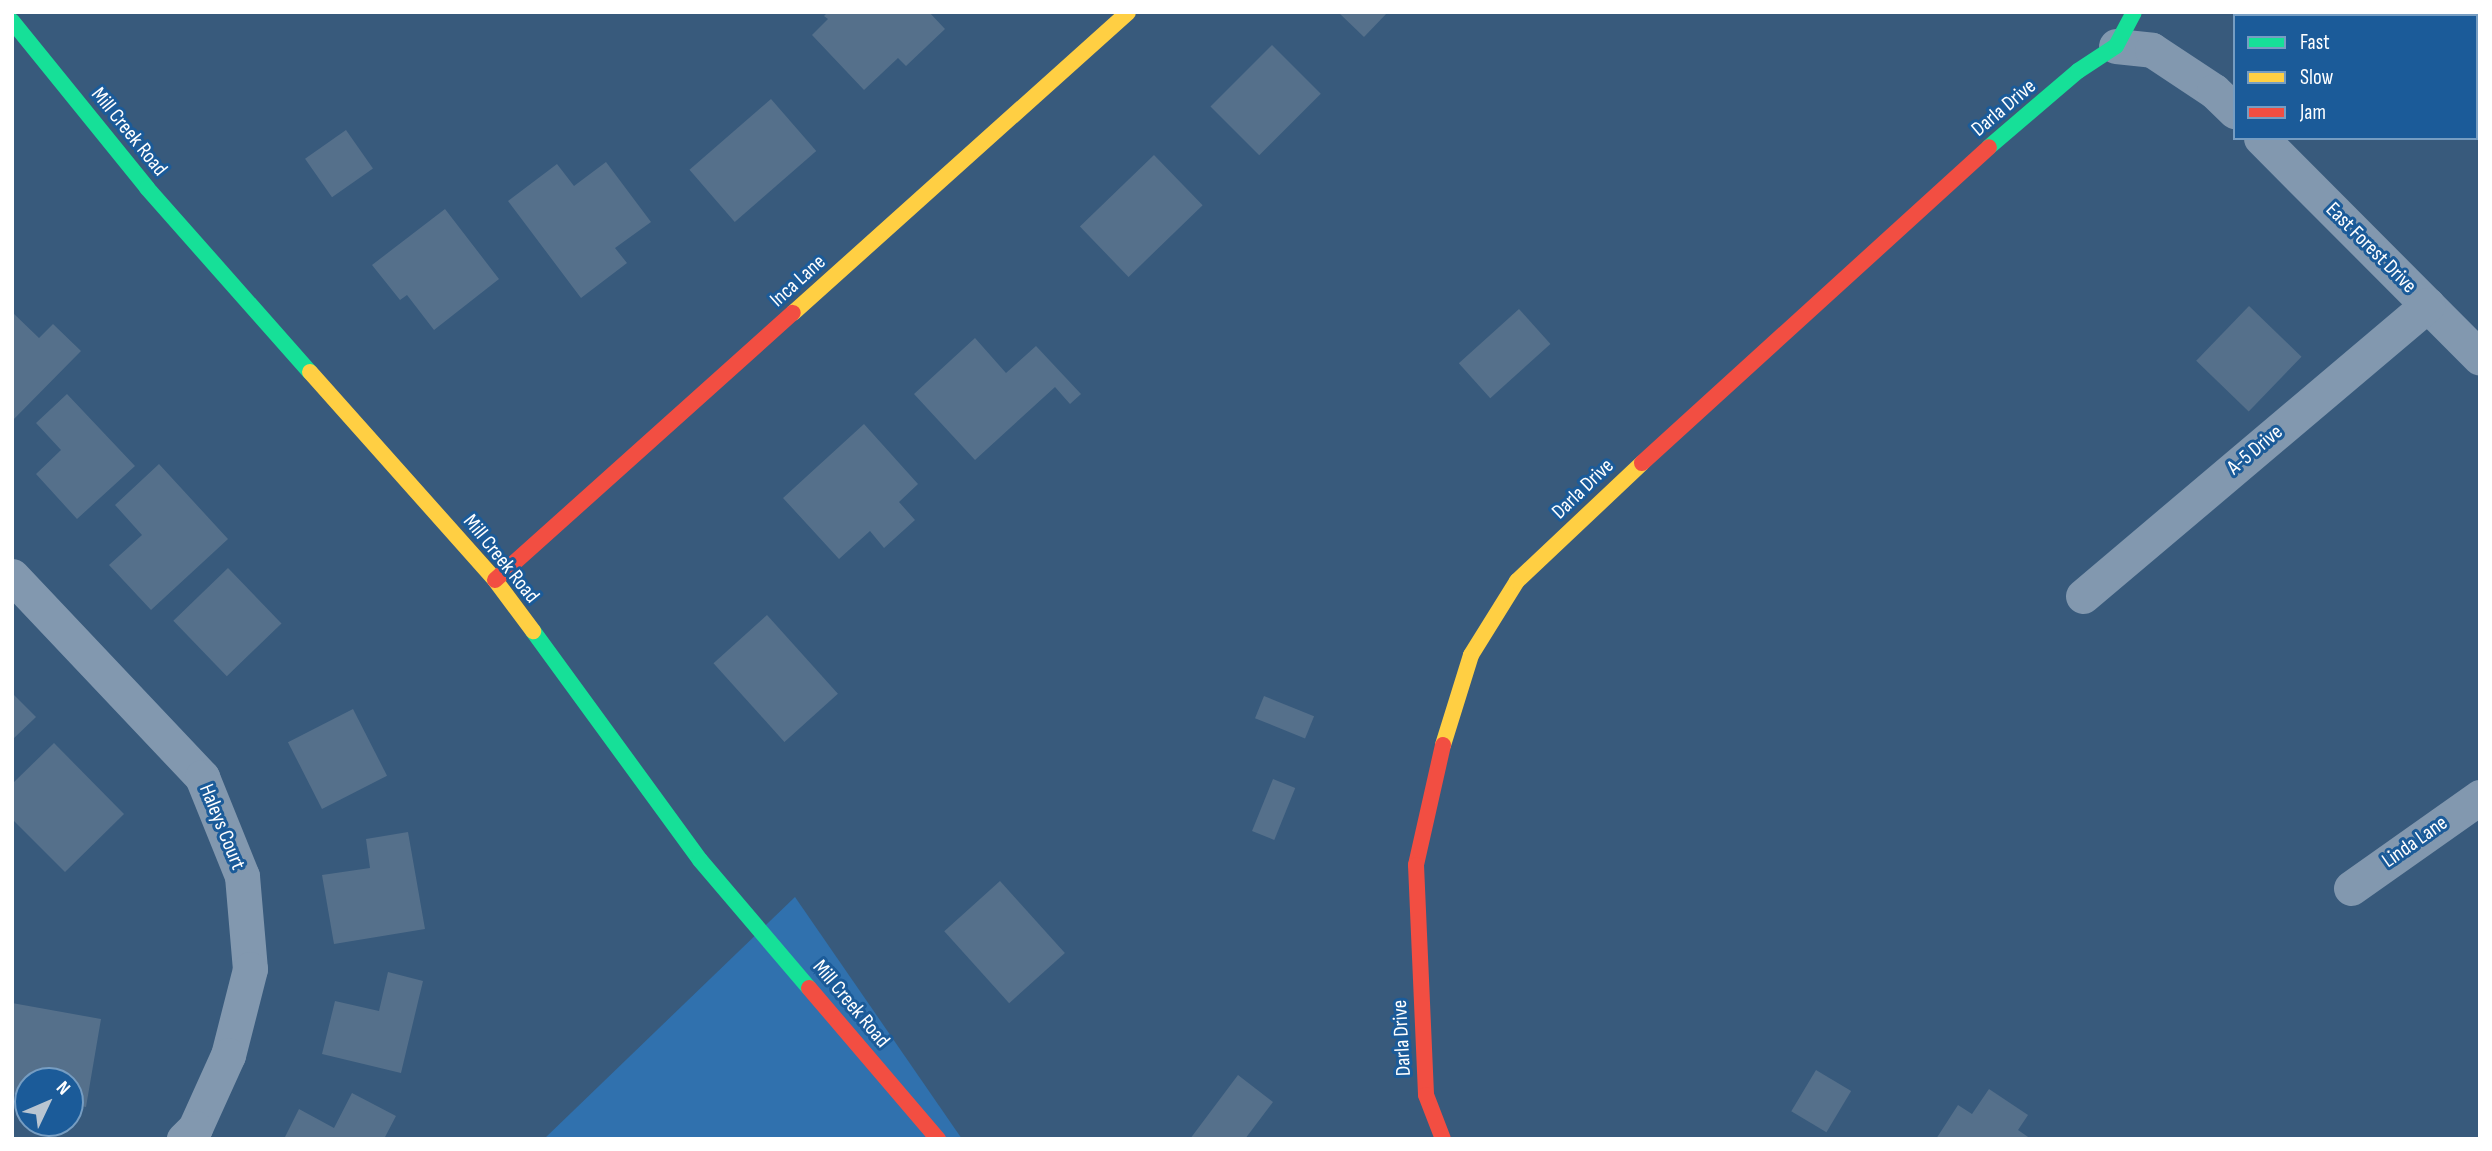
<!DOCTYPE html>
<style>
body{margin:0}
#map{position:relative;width:2492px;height:1151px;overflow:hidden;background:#385a7c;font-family:"Sofia Sans Condensed",sans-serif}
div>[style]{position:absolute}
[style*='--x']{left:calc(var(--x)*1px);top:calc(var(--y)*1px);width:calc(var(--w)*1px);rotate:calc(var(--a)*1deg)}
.green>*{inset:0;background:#3071ae}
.building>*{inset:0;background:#55708b;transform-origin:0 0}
.street>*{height:35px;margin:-17.5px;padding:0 17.5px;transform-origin:17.5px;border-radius:17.5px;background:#8298af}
.fast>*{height:16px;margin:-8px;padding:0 8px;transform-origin:8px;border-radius:8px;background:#16e098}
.slow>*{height:16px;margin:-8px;padding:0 8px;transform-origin:8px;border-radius:8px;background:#ffcf43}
.jam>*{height:16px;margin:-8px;padding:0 8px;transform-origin:8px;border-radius:8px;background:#f24e42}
span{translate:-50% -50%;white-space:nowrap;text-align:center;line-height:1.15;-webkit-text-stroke:6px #1b5b99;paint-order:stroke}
.street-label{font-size:21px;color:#fff}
.frame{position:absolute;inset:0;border:14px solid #fff;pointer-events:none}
.legend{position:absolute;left:2233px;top:14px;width:245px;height:126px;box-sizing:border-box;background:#1b5b99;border:2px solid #769dc2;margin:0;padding:9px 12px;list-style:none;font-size:21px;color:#fff}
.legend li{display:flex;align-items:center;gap:14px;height:35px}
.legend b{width:35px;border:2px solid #769dc2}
.north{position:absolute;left:14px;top:1067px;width:70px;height:70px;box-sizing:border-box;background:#1b5b99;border:2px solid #769dc2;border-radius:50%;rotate:46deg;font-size:19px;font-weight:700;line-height:28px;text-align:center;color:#fff}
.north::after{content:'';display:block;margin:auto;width:24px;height:32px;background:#b9c5d1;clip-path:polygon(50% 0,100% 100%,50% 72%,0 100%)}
</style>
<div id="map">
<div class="green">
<div style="clip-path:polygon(795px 897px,962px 1139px,544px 1139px)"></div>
</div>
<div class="building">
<div style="clip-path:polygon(828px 12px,929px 12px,945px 29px,906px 66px,898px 58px,864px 90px,812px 35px,828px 19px,824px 16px)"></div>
<div style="clip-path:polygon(1338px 12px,1388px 12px,1364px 37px)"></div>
<div style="clip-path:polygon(2340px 12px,2444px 12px,2337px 16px)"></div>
<div style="left:1272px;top:45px;width:69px;height:87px;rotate:45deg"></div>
<div style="left:771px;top:99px;width:69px;height:108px;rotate:49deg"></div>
<div style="left:346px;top:130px;width:47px;height:50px;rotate:55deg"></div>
<div style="left:1154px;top:155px;width:70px;height:103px;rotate:46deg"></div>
<div style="clip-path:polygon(606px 162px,651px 222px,615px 248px,627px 263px,581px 298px,508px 201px,557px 164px,574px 186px)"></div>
<div style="clip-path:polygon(445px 209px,499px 279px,434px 330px,407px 295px,400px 300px,372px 265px)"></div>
<div style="left:2249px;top:306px;width:73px;height:76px;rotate:44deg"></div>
<div style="left:1519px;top:309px;width:47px;height:81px;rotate:48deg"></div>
<div style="clip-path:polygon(12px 312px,39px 338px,53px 324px,81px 351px,12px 421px)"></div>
<div style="clip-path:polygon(975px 338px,1006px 373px,1036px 346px,1081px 394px,1070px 404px,1055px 387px,975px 460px,914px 394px)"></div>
<div style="clip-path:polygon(67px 394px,135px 466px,77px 519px,36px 474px,61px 450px,36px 423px)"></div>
<div style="clip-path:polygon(864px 424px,918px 484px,899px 502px,915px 520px,884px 548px,870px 531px,839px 559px,783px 498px)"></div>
<div style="clip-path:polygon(159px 464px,228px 539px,151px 610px,109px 565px,142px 535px,115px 505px)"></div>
<div style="left:228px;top:568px;width:77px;height:76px;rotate:46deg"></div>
<div style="left:767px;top:615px;width:106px;height:72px;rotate:48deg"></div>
<div style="clip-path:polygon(12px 693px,36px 717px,12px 740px)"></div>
<div style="left:1264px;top:696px;width:54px;height:24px;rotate:22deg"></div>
<div style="left:353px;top:709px;width:75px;height:73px;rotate:63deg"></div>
<div style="clip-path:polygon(54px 743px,124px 814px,65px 872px,12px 819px,12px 784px)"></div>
<div style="left:1273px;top:779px;width:24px;height:56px;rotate:22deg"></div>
<div style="clip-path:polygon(408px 832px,425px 929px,334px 944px,322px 875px,370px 868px,366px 839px)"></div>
<div style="left:1000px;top:881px;width:97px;height:75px;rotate:48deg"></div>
<div style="clip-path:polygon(388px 972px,423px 981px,401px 1073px,322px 1054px,335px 1001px,379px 1011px)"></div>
<div style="clip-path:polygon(12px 1003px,101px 1019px,86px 1107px,70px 1104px,70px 1081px,28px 1081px,28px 1097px,12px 1094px)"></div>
<div style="left:1816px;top:1070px;width:41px;height:48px;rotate:31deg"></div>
<div style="clip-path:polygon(1238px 1075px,1273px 1102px,1245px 1139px,1190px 1139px)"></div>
<div style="clip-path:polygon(1989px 1089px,2028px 1115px,2018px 1130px,2031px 1139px,1936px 1139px,1958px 1105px,1972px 1114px)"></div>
<div style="clip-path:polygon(352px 1093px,396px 1116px,384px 1139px,284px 1139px,299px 1109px,334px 1128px)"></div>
</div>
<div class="street">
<div style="--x:2116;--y:46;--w:36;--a:6"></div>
<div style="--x:2152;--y:50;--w:74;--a:33.5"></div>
<div style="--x:2214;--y:91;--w:29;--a:44"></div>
<div style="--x:2261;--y:138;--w:310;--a:45.1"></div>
<div style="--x:12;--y:576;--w:277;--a:46.6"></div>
<div style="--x:202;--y:777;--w:107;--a:68"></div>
<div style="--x:242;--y:876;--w:93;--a:85.1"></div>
<div style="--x:250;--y:969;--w:89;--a:104.3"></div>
<div style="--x:228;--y:1055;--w:80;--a:114.3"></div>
<div style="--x:195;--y:1128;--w:16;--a:135"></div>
<div style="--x:2083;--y:596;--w:451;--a:-40.2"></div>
<div style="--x:2351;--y:888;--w:158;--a:-35.2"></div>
</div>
<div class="fast">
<div style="--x:12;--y:21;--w:215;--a:51"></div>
<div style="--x:147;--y:188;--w:246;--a:48.5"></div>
<div style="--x:1989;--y:147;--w:117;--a:-40.5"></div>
<div style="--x:2078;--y:71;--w:45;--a:-33.3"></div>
<div style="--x:2116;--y:46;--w:38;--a:-62"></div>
<div style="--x:533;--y:631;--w:283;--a:53.9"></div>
<div style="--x:700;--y:860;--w:168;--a:49.6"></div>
</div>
<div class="slow">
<div style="--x:793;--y:313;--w:450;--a:-41.9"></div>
<div style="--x:310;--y:372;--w:278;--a:48.3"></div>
<div style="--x:495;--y:580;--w:64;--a:53.3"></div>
<div style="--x:1443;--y:745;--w:94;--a:-72.7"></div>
<div style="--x:1471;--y:655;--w:87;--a:-58.1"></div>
<div style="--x:1517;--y:581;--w:172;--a:-43.3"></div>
</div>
<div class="jam">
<div style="--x:1642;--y:463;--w:469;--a:-42.3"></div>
<div style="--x:495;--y:580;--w:400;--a:-41.9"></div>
<div style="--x:1443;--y:745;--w:123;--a:102.7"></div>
<div style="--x:1416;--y:865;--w:230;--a:87.5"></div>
<div style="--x:1426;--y:1095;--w:47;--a:68.9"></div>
<div style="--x:809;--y:988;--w:199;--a:49.5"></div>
</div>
<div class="street-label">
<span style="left:2004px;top:108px;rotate:-40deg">Darla Drive</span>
<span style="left:129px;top:132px;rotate:51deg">Mill Creek Road</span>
<span style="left:2371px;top:248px;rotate:45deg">East Forest Drive</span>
<span style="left:798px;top:281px;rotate:-42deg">Inca Lane</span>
<span style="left:2255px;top:450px;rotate:-40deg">A-5 Drive</span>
<span style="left:1583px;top:489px;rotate:-44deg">Darla Drive</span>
<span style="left:501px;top:559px;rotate:51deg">Mill Creek Road</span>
<span style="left:222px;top:827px;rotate:68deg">Haleys Court</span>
<span style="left:2415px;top:842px;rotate:-35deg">Linda Lane</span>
<span style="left:851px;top:1004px;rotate:50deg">Mill Creek Road</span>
<span style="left:1402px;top:1038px;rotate:-93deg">Darla Drive</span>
</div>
<div class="frame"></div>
<ul class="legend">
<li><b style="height:9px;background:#16e098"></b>Fast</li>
<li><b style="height:9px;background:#ffcf43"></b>Slow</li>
<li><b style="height:9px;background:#f24e42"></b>Jam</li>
</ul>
<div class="north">N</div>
</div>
